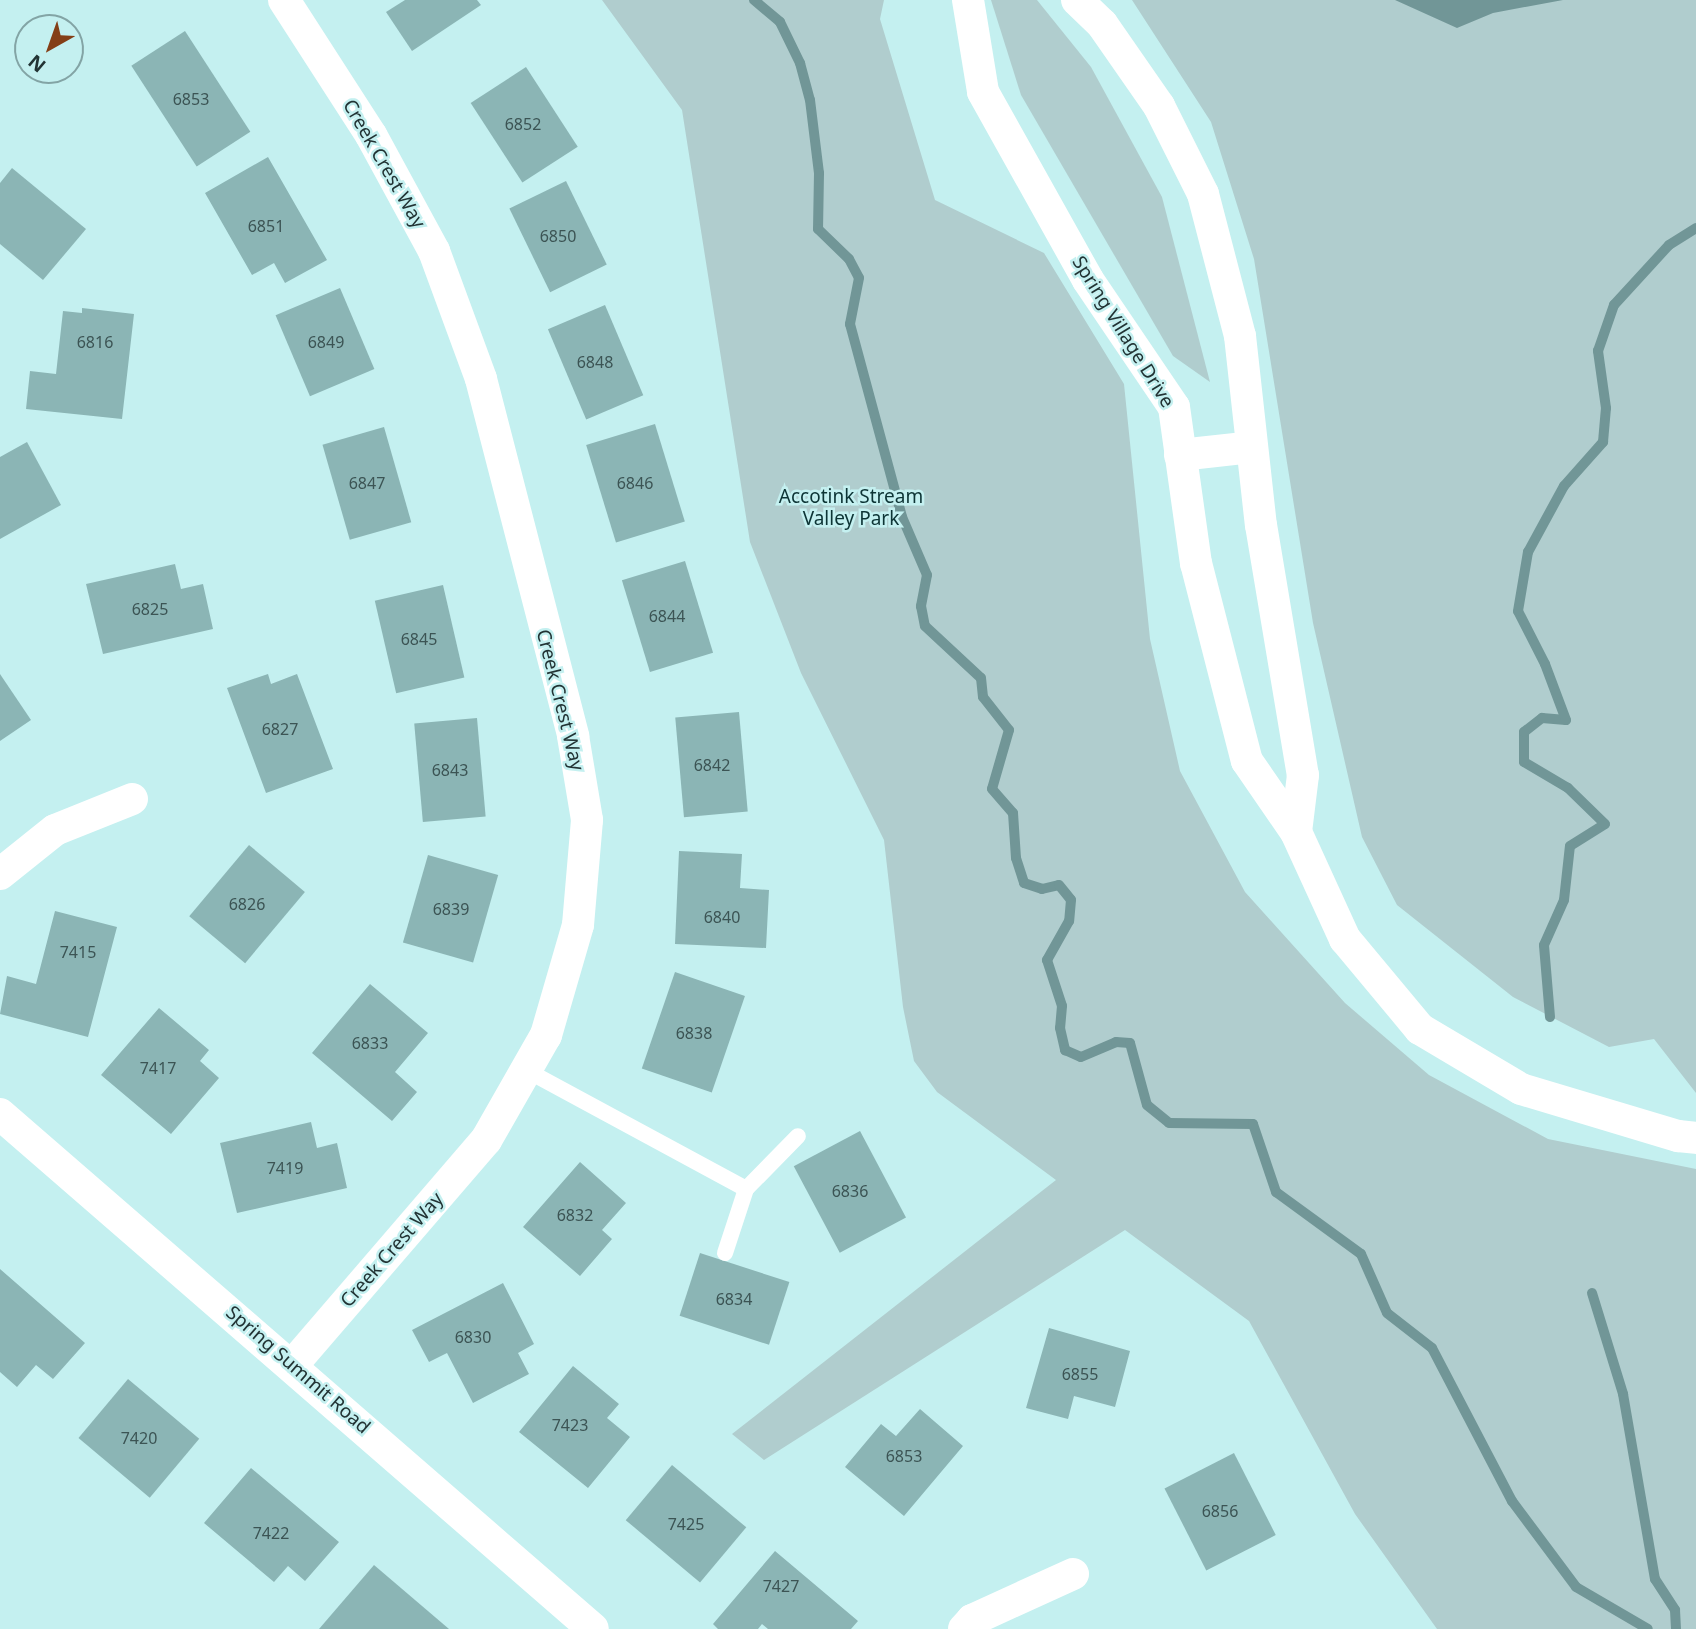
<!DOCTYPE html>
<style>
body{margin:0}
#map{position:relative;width:1696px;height:1629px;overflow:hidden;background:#c4f0f0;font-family:"Noto Sans",sans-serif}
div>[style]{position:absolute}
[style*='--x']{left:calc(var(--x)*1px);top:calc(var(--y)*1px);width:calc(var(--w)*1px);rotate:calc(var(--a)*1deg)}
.green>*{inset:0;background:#b0cdce}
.water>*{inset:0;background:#719697}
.stream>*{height:10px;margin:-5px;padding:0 5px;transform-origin:5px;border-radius:5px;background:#719697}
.building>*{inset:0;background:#8bb5b5;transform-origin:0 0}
.lane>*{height:16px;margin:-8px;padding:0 8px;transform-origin:8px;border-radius:8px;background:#fff}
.street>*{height:32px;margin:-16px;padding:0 16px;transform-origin:16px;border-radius:16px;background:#fff}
span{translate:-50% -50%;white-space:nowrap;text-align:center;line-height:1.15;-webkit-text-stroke:5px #c4f0f0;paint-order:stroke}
.number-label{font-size:16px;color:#3c5454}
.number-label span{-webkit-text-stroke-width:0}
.street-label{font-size:19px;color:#223334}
.park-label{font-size:19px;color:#0d3435}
.north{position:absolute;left:14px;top:14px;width:70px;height:70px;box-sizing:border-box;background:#c4f0f0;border:2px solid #83a4a5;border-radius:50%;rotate:220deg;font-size:19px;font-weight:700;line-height:28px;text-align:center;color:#223334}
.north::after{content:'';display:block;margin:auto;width:24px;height:32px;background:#843f17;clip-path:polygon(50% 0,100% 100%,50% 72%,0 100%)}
</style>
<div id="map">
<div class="green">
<div style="clip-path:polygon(602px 0,884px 0,880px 19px,935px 200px,1044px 253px,1124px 384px,1150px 639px,1180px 771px,1245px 892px,1345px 1003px,1429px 1075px,1548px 1139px,1696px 1169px,1696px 1629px,1437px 1629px,1355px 1514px,1249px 1321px,1125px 1230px,764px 1460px,732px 1434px,1056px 1180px,937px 1092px,914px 1061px,903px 1007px,884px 840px,801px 673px,750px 542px,682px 110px)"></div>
<div style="clip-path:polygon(991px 0,1037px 0,1091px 67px,1162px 197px,1210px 382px,1173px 356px,1021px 95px)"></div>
<div style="clip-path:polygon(1132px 0,1696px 0,1696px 1093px,1654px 1039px,1609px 1047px,1513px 997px,1397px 905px,1362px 837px,1313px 623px,1254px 259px,1211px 122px)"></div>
</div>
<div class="water">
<div style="clip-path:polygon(1395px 0,1563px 0,1493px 13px,1457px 28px)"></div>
</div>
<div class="stream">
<div style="--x:754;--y:0;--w:34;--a:40"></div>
<div style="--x:780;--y:22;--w:46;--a:64"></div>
<div style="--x:800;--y:63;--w:38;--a:75"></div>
<div style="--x:810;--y:100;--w:74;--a:83"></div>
<div style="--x:819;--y:173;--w:56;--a:91"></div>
<div style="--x:818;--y:229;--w:43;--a:44.1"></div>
<div style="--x:849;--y:259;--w:21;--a:62"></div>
<div style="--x:859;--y:278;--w:47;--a:101.1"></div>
<div style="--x:850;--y:324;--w:200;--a:74.9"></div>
<div style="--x:902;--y:517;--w:63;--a:66.7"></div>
<div style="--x:927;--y:575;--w:32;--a:101"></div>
<div style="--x:921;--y:606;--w:20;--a:79"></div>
<div style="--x:925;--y:626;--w:76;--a:42.9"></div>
<div style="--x:981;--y:678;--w:19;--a:84"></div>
<div style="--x:983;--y:697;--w:42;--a:51.8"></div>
<div style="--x:1009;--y:730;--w:61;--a:106.1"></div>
<div style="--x:992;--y:789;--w:32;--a:49"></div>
<div style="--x:1013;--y:813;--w:45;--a:86.2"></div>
<div style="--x:1016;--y:858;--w:26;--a:72"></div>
<div style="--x:1024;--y:883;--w:19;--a:18"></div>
<div style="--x:1042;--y:889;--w:17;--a:-13"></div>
<div style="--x:1059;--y:885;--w:19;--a:51"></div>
<div style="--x:1071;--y:900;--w:21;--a:95"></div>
<div style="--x:1069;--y:921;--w:45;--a:119.4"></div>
<div style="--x:1047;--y:960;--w:48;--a:71.9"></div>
<div style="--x:1062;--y:1006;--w:22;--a:95"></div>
<div style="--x:1060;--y:1028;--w:23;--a:77"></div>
<div style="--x:1065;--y:1050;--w:17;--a:24"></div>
<div style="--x:1081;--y:1057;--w:38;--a:-23"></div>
<div style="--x:1116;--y:1042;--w:14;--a:4"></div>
<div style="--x:1130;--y:1043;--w:64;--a:74.7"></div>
<div style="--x:1147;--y:1105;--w:28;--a:39"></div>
<div style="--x:1169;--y:1123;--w:84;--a:0.7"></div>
<div style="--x:1253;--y:1124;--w:72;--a:71.3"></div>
<div style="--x:1276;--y:1192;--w:105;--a:36.1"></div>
<div style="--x:1361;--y:1254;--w:64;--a:66.2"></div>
<div style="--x:1387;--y:1313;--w:57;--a:37.9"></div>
<div style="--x:1432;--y:1348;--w:173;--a:62.4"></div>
<div style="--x:1512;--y:1501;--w:107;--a:53.3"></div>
<div style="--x:1576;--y:1587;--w:83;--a:30.3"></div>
<div style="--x:1550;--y:1017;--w:72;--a:-94.8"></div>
<div style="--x:1544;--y:945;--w:49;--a:-66"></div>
<div style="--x:1564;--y:900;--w:54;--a:-83.7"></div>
<div style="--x:1570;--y:846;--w:41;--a:-32.2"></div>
<div style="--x:1605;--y:824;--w:52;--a:-135.8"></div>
<div style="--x:1568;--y:788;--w:51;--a:-149.4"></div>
<div style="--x:1524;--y:762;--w:30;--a:-90"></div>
<div style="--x:1524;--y:732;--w:23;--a:-38"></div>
<div style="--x:1542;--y:718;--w:24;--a:5"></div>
<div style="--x:1566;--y:720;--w:60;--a:-110.6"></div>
<div style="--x:1545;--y:664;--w:59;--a:-117"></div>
<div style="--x:1518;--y:611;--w:60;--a:-80.4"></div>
<div style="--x:1528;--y:552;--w:75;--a:-61.4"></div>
<div style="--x:1564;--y:486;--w:59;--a:-48.4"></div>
<div style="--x:1603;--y:442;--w:34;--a:-85"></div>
<div style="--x:1606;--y:408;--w:58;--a:-98"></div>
<div style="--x:1598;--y:351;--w:49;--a:-70.8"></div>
<div style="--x:1614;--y:305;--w:81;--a:-47.5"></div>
<div style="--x:1669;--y:245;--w:32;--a:-32"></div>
<div style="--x:1592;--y:1293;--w:106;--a:72.9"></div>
<div style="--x:1623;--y:1394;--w:188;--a:80.2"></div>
<div style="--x:1655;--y:1579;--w:37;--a:57"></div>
<div style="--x:1675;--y:1610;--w:19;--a:87"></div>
</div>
<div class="building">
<div style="clip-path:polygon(405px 0,477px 0,481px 5px,412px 51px,386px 12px)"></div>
<div style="left:185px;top:31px;width:120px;height:64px;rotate:57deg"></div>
<div style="left:526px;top:67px;width:95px;height:66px;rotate:57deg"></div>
<div style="clip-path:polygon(268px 157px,327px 260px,285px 283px,274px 263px,252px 275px,205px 193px)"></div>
<div style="clip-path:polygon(12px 168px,86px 229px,43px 280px,0 244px,0 183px)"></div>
<div style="left:566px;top:181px;width:93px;height:63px;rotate:64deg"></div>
<div style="left:340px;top:288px;width:88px;height:70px;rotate:67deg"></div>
<div style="left:605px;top:305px;width:98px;height:62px;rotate:67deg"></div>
<div style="clip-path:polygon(82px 308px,134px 314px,122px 419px,26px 409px,30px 371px,56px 374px,63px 311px,82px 313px)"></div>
<div style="left:655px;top:424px;width:102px;height:72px;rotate:73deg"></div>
<div style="left:384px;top:427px;width:99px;height:64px;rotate:74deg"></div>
<div style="clip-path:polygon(27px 442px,61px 505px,0 539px,0 457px)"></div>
<div style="left:685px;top:561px;width:96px;height:66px;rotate:73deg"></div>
<div style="clip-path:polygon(175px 564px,181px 589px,203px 584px,213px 629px,103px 654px,86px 584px)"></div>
<div style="left:443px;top:585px;width:95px;height:70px;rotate:77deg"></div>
<div style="clip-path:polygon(0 674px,31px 720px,0 741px)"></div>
<div style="clip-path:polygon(268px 674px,271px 684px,297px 674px,333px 769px,266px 793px,227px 688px)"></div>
<div style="left:739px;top:712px;width:100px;height:64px;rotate:85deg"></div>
<div style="left:477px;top:718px;width:99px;height:63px;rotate:85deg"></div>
<div style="left:249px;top:845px;width:73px;height:93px;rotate:40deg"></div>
<div style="clip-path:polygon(679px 851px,742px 854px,740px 888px,769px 890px,766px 948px,675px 944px)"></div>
<div style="left:428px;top:855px;width:73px;height:91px;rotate:16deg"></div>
<div style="clip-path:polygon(55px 911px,117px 927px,88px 1037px,0 1014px,7px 976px,36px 984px)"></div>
<div style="left:675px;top:972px;width:74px;height:102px;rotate:19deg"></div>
<div style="clip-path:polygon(370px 984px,428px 1033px,395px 1072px,417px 1092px,392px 1121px,312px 1053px)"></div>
<div style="clip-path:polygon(159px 1008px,209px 1050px,200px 1061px,219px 1078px,171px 1134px,101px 1075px)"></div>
<div style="clip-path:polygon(311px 1122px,317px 1148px,337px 1143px,347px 1188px,237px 1213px,220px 1143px)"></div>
<div style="left:860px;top:1131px;width:98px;height:75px;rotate:62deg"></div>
<div style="clip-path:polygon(580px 1162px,626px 1203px,602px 1230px,612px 1239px,580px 1276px,523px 1227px)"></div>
<div style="left:700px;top:1253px;width:94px;height:66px;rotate:18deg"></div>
<div style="clip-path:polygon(0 1269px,85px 1343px,53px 1379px,36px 1365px,17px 1387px,0 1372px)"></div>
<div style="clip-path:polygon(503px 1283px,534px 1344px,518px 1353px,529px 1374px,473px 1403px,447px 1353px,429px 1362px,412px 1330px)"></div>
<div style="clip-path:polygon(1049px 1328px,1130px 1351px,1115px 1407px,1074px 1396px,1068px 1419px,1026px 1408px)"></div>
<div style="clip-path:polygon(573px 1366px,619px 1404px,607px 1418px,630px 1437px,588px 1488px,519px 1432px)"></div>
<div style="left:128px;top:1379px;width:93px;height:77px;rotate:40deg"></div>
<div style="clip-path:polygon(920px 1409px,963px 1446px,904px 1516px,845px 1467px,881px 1424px,896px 1436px)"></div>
<div style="left:1234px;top:1453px;width:92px;height:78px;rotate:63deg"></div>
<div style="left:672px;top:1465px;width:97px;height:72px;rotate:40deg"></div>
<div style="clip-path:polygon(251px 1468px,339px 1542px,305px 1581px,288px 1566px,274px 1582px,204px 1523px)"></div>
<div style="clip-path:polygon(775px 1551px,858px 1621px,851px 1629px,768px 1629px,762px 1624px,758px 1629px,718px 1629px,713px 1624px)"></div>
<div style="clip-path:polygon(374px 1565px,449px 1629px,319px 1629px)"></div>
</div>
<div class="lane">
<div style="--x:526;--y:1070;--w:250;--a:28.4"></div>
<div style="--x:725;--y:1253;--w:67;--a:-71.8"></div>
<div style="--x:746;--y:1189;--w:74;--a:-45.5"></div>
</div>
<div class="street">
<div style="--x:284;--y:0;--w:161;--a:57.2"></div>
<div style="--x:371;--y:135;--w:132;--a:61.5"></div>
<div style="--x:434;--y:251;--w:136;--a:69.8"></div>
<div style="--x:481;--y:379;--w:369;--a:75.5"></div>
<div style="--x:573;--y:736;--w:85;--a:80.5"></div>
<div style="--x:587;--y:820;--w:105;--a:94.9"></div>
<div style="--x:578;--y:925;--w:115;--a:106.2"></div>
<div style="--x:546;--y:1035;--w:121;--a:119.7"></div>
<div style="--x:486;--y:1140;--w:296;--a:130.7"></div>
<div style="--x:968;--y:0;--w:93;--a:80.7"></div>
<div style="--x:983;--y:92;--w:215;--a:60.8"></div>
<div style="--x:1088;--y:280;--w:153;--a:55.9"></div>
<div style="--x:1174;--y:407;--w:158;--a:82"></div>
<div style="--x:1196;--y:563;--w:204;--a:75.6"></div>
<div style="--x:1247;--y:761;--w:86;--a:55.4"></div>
<div style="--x:1296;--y:832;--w:118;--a:65.4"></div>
<div style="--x:1345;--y:939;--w:117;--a:50.2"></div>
<div style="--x:1420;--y:1029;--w:117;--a:30.7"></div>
<div style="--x:1521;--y:1089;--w:164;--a:16.7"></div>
<div style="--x:1678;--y:1136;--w:18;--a:6"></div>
<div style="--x:1077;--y:0;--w:35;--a:44"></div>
<div style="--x:1102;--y:24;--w:100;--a:55.2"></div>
<div style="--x:1159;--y:106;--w:98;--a:63.4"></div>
<div style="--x:1203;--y:194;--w:147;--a:75.4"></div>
<div style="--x:1240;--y:336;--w:190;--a:83.7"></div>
<div style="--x:1261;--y:525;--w:254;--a:80.5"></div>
<div style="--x:1303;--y:775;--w:57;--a:97"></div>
<div style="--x:1180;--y:455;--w:72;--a:-6.3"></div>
<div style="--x:0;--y:874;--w:70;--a:-38.7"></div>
<div style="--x:55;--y:830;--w:83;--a:-21.9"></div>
<div style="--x:0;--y:1114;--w:785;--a:40.97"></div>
<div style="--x:964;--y:1629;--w:12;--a:-48"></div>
<div style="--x:972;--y:1620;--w:111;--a:-24.5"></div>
</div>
<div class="number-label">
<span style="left:191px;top:99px">6853</span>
<span style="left:523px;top:124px">6852</span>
<span style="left:266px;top:226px">6851</span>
<span style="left:558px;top:236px">6850</span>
<span style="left:95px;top:342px">6816</span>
<span style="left:326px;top:342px">6849</span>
<span style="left:595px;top:362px">6848</span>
<span style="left:367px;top:483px">6847</span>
<span style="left:635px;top:483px">6846</span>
<span style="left:150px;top:609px">6825</span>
<span style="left:667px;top:616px">6844</span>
<span style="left:419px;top:639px">6845</span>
<span style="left:280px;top:729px">6827</span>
<span style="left:712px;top:765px">6842</span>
<span style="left:450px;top:770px">6843</span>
<span style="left:247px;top:904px">6826</span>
<span style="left:451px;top:909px">6839</span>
<span style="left:722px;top:917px">6840</span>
<span style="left:78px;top:952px">7415</span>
<span style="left:694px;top:1033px">6838</span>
<span style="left:370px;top:1043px">6833</span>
<span style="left:158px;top:1068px">7417</span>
<span style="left:285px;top:1168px">7419</span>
<span style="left:850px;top:1191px">6836</span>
<span style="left:575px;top:1215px">6832</span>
<span style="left:734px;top:1299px">6834</span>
<span style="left:473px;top:1337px">6830</span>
<span style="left:1080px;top:1374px">6855</span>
<span style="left:570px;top:1425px">7423</span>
<span style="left:139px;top:1438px">7420</span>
<span style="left:904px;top:1456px">6853</span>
<span style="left:1220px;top:1511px">6856</span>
<span style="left:686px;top:1524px">7425</span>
<span style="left:271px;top:1533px">7422</span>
<span style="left:781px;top:1586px">7427</span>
</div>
<div class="street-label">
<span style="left:384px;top:164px;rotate:60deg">Creek Crest Way</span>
<span style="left:1123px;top:332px;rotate:58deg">Spring Village Drive</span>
<span style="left:560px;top:700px;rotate:76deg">Creek Crest Way</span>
<span style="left:392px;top:1250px;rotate:-49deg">Creek Crest Way</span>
<span style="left:298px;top:1370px;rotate:41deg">Spring Summit Road</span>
</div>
<div class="park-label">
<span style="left:851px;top:508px">Accotink Stream<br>Valley Park</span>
</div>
<div class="north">N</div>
</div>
